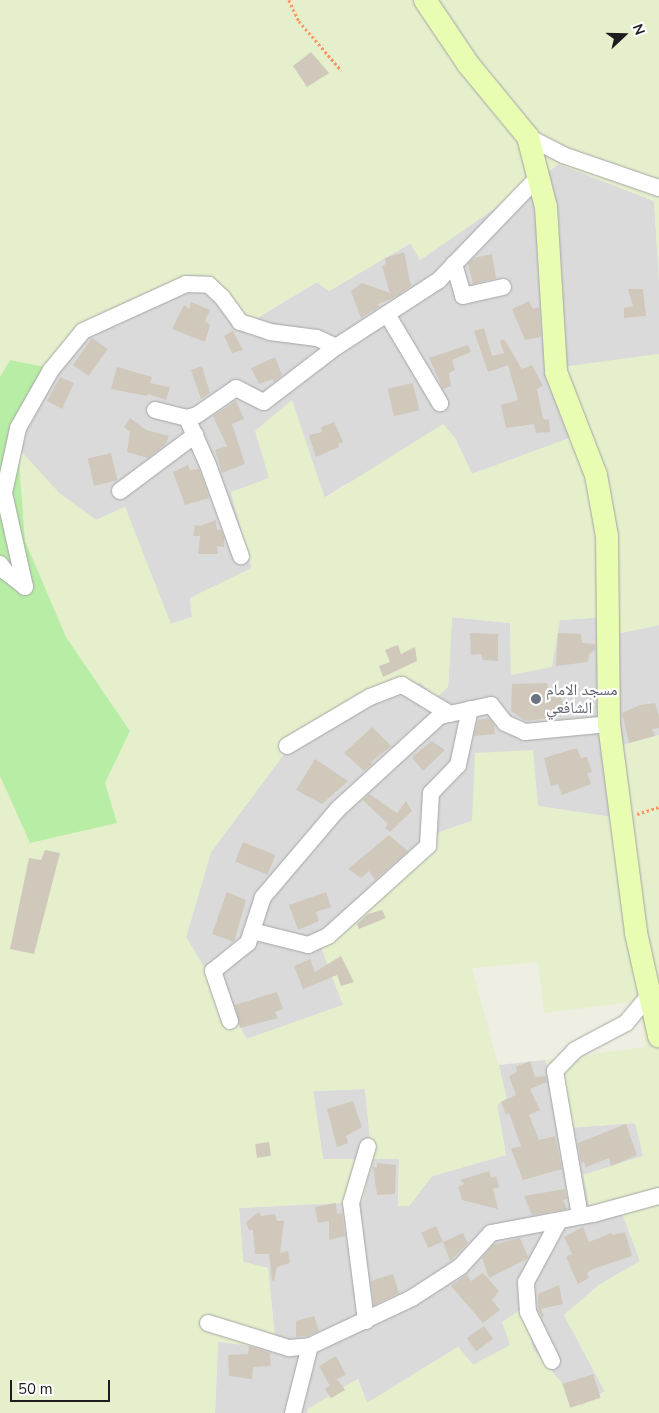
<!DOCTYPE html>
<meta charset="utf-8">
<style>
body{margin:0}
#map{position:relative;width:659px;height:1413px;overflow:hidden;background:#efeee2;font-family:"Nunito Sans","Noto Naskh Arabic",sans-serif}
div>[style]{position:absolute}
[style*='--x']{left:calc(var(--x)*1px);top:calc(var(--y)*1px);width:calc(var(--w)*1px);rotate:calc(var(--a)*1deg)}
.residential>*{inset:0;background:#dbdada}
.farmland>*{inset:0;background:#e5efcc}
.grass>*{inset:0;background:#b8eda5}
.building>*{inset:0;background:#cfc8bb;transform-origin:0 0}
.path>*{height:2.5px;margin-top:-1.25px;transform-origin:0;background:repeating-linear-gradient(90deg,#ff9564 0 2.5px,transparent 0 5px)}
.roads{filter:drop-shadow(0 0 1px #a4a4a4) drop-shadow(0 0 1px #a4a4a4)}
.street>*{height:16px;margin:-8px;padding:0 8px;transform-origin:8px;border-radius:8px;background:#fff}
.secondary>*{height:22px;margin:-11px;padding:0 11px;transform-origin:11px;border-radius:11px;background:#e9fdb2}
.dots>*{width:14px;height:14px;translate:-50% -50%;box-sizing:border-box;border:2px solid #fff;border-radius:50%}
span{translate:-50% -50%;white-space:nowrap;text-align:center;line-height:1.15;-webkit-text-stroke:4.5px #fff;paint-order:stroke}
.worship-label{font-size:16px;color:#5b616d}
.left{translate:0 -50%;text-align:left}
.north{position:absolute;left:599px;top:10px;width:50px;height:50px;-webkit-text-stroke:4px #fff;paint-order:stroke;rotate:69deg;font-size:14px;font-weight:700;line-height:20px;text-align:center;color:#1d1d1d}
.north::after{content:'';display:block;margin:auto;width:18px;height:22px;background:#1d1d1d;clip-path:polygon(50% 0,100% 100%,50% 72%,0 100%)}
.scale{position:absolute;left:10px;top:1380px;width:100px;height:22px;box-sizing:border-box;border:2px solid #1d1d1d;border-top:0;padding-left:6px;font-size:15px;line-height:18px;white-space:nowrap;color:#1d1d1d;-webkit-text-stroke:4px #fff;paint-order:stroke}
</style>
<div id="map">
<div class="residential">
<div style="clip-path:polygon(559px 164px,654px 201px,659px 278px,659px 354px,561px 368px,581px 434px,472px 474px,455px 438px,344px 485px,324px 498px,291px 401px,269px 478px,231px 493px,252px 568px,190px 598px,192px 617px,170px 624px,125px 507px,96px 520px,59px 493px,18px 448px,45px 367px,71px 340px,194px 285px,249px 323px,317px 282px,329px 291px,411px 243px,420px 260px)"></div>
<div style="clip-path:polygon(620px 616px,621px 633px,659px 625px,659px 735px,609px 749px,611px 817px,538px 806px,472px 821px,440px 832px,343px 1005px,247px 1039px,186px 937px,211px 852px,293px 742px,341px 710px,420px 682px,436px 698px,448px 687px,452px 617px,510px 623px,511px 675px,560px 620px)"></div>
<div style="clip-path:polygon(545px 1060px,566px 1128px,636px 1123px,643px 1156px,583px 1175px,621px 1210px,640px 1261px,599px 1285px,564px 1315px,605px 1391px,581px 1406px,533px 1349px,524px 1307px,511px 1345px,473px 1365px,458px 1347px,367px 1403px,358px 1379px,309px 1409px,307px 1413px,215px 1413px,218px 1341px,276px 1349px,268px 1268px,243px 1262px,239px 1208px,362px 1201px,372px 1159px,323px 1159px,313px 1091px,365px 1089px,372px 1159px,399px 1159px,398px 1205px,409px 1206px,432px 1176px,506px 1155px,497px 1105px,506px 1098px,499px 1065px)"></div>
</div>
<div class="farmland">
<div style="clip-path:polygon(0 0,659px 0,659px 278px,654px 201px,559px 164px,420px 260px,410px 243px,329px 291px,316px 282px,249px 323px,219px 305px,194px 285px,71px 340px,45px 367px,10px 360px,0 377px)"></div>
<div style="clip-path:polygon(evenodd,659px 354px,659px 625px,620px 633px,620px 616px,560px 620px,552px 667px,511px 675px,510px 623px,452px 617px,448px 687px,436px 698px,420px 682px,341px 710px,293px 742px,211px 852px,186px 937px,247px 1039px,343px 1005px,320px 945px,428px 856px,440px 832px,472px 821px,475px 753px,533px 750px,538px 806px,611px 817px,609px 749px,659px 735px,659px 1413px,307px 1413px,308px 1409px,357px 1379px,367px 1403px,458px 1347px,473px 1365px,510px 1345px,502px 1322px,524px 1307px,533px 1349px,581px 1406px,605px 1392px,564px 1315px,599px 1285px,640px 1261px,621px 1210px,592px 1220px,583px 1175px,643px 1156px,635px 1123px,566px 1128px,545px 1060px,645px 1047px,640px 1001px,544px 1013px,538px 962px,472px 968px,507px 1098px,497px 1105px,506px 1155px,432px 1176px,409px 1206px,398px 1206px,399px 1159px,373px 1159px,362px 1202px,239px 1208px,243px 1262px,268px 1268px,276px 1349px,218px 1342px,215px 1413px,0 1413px,0 776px,30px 843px,116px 823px,105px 783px,130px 731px,66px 637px,25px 542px,18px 448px,59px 493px,96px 520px,125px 507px,171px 624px,192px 617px,190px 598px,252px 568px,231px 492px,269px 478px,255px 431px,292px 400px,325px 498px,443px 424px,455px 438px,472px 474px,580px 434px,561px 367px,659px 354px,365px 1089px,372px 1159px,323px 1159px,313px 1091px,365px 1089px)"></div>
</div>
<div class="grass">
<div style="clip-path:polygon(10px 360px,45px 367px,18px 448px,25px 541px,66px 637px,130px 731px,105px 783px,117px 823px,30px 843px,0 776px,0 377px)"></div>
</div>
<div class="building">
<div style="clip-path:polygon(311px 52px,329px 73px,307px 87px,293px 66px)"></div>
<div style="clip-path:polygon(404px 252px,411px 286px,393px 298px,378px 304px,379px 307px,361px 318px,351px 291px,362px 283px,390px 293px,382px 266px,386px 264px,385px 258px)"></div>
<div style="clip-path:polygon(492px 254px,496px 278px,473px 284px,468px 264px,474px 258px)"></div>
<div style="clip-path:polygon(628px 289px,643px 289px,646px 316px,624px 318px,624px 308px,633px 306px)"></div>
<div style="clip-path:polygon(529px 301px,533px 309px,539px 307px,541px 337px,525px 340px,512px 309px)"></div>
<div style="clip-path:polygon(191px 302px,210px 310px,205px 321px,210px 325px,205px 342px,172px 329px,184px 305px,189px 309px)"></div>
<div style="clip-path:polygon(484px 328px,492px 356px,504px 353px,500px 341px,504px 339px,522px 369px,532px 365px,543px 386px,537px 389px,543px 419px,549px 420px,550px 432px,536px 433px,534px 424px,506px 428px,501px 405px,518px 400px,508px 365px,488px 372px,474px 331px)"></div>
<div style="clip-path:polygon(233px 331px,243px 350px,232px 353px,224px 336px)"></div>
<div style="left:92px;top:338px;width:19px;height:33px;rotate:35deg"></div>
<div style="clip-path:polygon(468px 345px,471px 352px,452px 360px,455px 370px,449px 373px,451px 386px,443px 389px,429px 358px)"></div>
<div style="clip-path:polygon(275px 357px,282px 375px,274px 382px,273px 379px,259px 384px,251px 368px)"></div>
<div style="clip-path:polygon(202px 366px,210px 393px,201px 399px,191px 370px)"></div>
<div style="clip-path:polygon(117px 367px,152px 377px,150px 383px,170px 387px,166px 400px,148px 394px,147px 396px,111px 389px)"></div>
<div style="clip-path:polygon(60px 377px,74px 383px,62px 409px,47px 401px)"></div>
<div style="left:413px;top:383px;width:28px;height:26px;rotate:77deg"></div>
<div style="clip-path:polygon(236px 401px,244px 419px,232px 424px,245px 464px,222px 473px,215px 450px,227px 446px,213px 416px)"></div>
<div style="clip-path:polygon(130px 418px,146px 430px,169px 436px,165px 445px,148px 458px,127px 452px,130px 432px,124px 427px)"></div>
<div style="clip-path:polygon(334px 422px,343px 442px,338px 444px,339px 447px,316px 457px,309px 435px,322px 432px,321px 427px)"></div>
<div style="left:111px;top:453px;width:28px;height:24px;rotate:77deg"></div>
<div style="clip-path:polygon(188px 465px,190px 470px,199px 469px,209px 498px,185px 505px,173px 472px)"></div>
<div style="clip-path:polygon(216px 520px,217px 530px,221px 530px,224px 537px,224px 547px,217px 546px,218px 554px,198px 554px,200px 536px,193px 536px,195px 525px,200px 526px)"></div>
<div style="clip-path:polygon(470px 633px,498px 634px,498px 661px,483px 660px,481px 654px,471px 655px)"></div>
<div style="clip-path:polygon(558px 633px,581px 634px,582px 643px,595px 644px,595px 650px,589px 654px,588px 662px,556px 666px)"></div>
<div style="clip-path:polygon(398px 645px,401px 654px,415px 647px,417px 661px,383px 677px,379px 666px,390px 662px,385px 650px)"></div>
<div style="clip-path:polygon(547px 683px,550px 695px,558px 694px,564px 703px,560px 709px,552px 710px,548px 718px,526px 721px,511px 711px,512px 684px)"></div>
<div style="clip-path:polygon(655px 703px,659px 716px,659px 728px,652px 729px,655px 736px,629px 743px,622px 713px,640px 705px)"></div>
<div style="clip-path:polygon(489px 718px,494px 725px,495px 734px,474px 736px,478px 720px)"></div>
<div style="clip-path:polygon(372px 727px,391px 746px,370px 763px,372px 764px,364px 771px,344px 753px)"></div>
<div style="clip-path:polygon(432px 741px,445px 750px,423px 771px,412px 757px)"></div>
<div style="clip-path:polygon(577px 748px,581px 758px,587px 757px,592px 772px,587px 773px,591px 784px,562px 795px,558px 784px,551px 786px,544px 758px)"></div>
<div style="clip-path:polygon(315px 759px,348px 781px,322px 804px,296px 790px)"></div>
<div style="clip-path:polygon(369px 794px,397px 813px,406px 801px,412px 811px,390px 832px,385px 828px,388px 824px,363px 800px)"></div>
<div style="clip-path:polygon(389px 835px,408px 851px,375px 880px,369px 871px,361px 878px,348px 869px)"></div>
<div style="left:243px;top:842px;width:35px;height:21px;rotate:22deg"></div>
<div style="clip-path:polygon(45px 850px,60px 853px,34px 954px,10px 949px,29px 858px,41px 860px)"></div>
<div style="clip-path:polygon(227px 892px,246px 900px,234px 942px,212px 934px)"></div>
<div style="clip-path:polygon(326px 892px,331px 907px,316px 912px,319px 921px,298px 930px,289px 905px)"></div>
<div style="clip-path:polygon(382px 910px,386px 918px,359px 929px,357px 924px,368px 914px)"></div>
<div style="clip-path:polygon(341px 956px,354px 982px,341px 986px,337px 975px,303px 989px,294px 966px,310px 959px,315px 972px)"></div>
<div style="clip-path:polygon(277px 992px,283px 1009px,275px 1012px,278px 1018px,240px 1028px,235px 1005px)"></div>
<div style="clip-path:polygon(530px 1061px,535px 1077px,546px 1076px,547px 1082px,530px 1089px,540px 1110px,529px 1115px,539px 1140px,555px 1136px,562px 1169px,523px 1180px,511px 1149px,521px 1146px,509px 1113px,506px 1115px,501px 1102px,516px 1095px,509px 1076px,517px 1072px,516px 1067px)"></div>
<div style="clip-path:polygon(353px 1101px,362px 1127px,346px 1136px,348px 1143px,337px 1147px,327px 1109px)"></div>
<div style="clip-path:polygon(626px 1124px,637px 1155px,611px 1166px,609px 1158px,586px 1167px,584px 1162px,581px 1163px,578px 1143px)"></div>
<div style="left:269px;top:1142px;width:14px;height:14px;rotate:82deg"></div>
<div style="clip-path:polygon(377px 1163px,396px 1165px,395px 1194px,377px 1195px,373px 1167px,377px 1168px)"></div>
<div style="clip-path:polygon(489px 1171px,491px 1178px,496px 1176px,499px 1187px,493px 1189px,498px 1209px,462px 1200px,458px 1187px,464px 1184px,460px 1180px)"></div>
<div style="clip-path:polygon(565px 1189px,567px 1199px,563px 1200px,567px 1209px,532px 1215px,524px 1196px)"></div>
<div style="clip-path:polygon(336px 1203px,337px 1214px,342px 1213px,345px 1236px,329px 1240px,329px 1221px,318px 1223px,315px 1207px)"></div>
<div style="clip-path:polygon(259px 1212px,261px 1216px,275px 1214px,277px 1221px,284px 1221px,280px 1253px,288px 1251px,290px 1263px,277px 1267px,274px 1281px,272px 1280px,269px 1254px,255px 1254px,253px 1230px,249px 1230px,246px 1222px)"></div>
<div style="left:436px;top:1226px;width:17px;height:16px;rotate:66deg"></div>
<div style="clip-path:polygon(583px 1227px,589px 1242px,611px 1233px,612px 1235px,625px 1232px,632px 1256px,593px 1269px,587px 1273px,589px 1278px,578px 1284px,566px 1257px,572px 1254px,564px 1237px)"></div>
<div style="clip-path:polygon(463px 1233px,468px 1243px,450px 1261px,443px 1242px)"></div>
<div style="clip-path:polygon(520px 1238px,528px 1257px,527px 1259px,489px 1278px,482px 1258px,493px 1245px)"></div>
<div style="clip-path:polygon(483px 1273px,499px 1291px,492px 1300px,500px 1310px,483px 1323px,451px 1286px,467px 1274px,471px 1281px)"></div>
<div style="clip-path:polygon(393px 1274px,399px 1293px,374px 1305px,371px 1281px)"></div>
<div style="clip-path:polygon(559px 1285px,563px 1304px,541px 1309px,544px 1316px,542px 1317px,538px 1309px,538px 1294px)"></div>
<div style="clip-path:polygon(314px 1316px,319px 1331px,307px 1336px,296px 1337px,296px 1321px)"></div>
<div style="left:484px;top:1326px;width:16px;height:21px;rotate:55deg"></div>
<div style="clip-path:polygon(249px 1346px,270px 1353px,271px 1366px,253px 1367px,252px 1379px,229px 1376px,228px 1355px,248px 1354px)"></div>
<div style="clip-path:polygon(336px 1356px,346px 1375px,337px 1379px,345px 1390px,331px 1398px,325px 1389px,330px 1386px,319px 1366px)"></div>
<div style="left:593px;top:1374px;width:25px;height:32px;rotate:72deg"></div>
</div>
<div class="path">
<div style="--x:289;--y:0;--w:23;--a:65"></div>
<div style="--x:299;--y:21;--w:65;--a:49.4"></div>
<div style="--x:637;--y:814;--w:23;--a:-18"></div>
</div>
<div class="roads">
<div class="street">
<div style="--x:528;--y:137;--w:39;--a:27"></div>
<div style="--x:563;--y:155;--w:102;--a:19"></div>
<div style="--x:454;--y:264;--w:33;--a:74"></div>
<div style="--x:463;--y:296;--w:41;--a:-12.7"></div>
<div style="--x:387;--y:314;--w:104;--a:59.2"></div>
<div style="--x:155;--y:410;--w:33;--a:14"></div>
<div style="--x:187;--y:418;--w:10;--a:-17"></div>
<div style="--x:197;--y:415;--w:47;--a:-34.7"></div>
<div style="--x:236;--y:388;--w:31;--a:27"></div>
<div style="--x:264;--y:402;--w:91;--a:-37.4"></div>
<div style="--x:187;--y:418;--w:51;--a:65.9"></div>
<div style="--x:208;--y:465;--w:97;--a:70.1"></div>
<div style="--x:120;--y:491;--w:94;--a:-36.7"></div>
<div style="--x:0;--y:564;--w:10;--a:53"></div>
<div style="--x:6;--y:572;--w:24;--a:38"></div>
<div style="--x:25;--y:587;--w:96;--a:-102.6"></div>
<div style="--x:4;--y:493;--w:66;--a:-77.8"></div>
<div style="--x:18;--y:428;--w:67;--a:-60.4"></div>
<div style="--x:51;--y:370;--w:50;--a:-50.6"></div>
<div style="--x:83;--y:331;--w:113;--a:-24.5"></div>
<div style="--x:186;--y:284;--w:23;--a:2"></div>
<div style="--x:209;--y:285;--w:18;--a:43"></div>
<div style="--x:222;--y:297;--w:31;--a:54"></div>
<div style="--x:240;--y:322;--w:32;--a:18"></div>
<div style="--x:270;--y:332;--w:47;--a:7.3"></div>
<div style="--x:317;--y:338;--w:21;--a:25"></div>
<div style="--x:336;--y:347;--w:123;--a:-33"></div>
<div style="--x:439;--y:280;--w:143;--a:-46.1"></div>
<div style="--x:287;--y:746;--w:96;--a:-30.6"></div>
<div style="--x:370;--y:697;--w:34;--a:-21"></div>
<div style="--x:402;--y:685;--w:56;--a:31.1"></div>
<div style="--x:252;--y:931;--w:58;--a:14"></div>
<div style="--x:308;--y:945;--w:22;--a:-24"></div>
<div style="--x:328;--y:936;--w:135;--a:-42"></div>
<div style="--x:428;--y:846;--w:53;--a:-86.8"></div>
<div style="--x:431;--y:793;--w:39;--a:-46"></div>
<div style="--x:458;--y:765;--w:57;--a:-77.9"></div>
<div style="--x:230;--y:1021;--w:53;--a:-108.8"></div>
<div style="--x:213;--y:971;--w:45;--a:-38.7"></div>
<div style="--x:248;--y:943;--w:48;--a:-71.9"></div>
<div style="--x:263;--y:897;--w:116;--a:-49.6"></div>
<div style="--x:338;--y:809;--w:138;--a:-42.4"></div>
<div style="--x:440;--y:716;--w:52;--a:-12.2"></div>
<div style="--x:491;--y:705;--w:23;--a:52"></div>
<div style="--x:505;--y:723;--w:22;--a:24"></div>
<div style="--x:525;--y:732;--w:84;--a:-5.4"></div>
<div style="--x:580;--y:1216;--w:147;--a:-99.8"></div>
<div style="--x:555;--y:1071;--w:29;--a:-46"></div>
<div style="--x:575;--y:1050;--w:58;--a:-27.9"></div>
<div style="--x:626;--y:1023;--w:35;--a:-50"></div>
<div style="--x:366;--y:1321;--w:119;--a:-97.2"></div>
<div style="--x:351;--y:1203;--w:59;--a:-73.4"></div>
<div style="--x:208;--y:1323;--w:85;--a:17.2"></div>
<div style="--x:289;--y:1348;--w:21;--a:-5"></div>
<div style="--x:310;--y:1346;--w:113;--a:-25.2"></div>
<div style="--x:412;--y:1298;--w:57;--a:-32.9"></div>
<div style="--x:460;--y:1267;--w:46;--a:-47.6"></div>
<div style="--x:491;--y:1233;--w:104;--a:-10.6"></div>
<div style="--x:593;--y:1214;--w:68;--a:-15.3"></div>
<div style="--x:552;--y:1361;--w:55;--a:-116.1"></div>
<div style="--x:528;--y:1312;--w:30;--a:-94"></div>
<div style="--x:526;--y:1282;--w:69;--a:-61.6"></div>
<div style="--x:293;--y:1413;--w:69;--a:-75.8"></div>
</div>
<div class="secondary">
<div style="--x:425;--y:0;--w:77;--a:56.1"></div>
<div style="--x:468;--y:64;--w:94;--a:50.6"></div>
<div style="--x:528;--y:137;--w:72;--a:75.6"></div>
<div style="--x:546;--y:207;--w:165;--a:86.5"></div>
<div style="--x:556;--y:372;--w:110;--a:68.8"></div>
<div style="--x:596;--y:475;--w:62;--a:79.8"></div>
<div style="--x:607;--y:536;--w:188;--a:89.4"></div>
<div style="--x:609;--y:724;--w:211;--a:82.6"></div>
<div style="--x:636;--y:933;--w:106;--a:77.4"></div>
</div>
</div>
<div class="dots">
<div style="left:536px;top:699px;background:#6b7280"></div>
</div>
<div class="worship-label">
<span class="left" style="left:546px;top:699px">مسجد الامام<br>الشافعي</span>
</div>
<div class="north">N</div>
<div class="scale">50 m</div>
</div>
